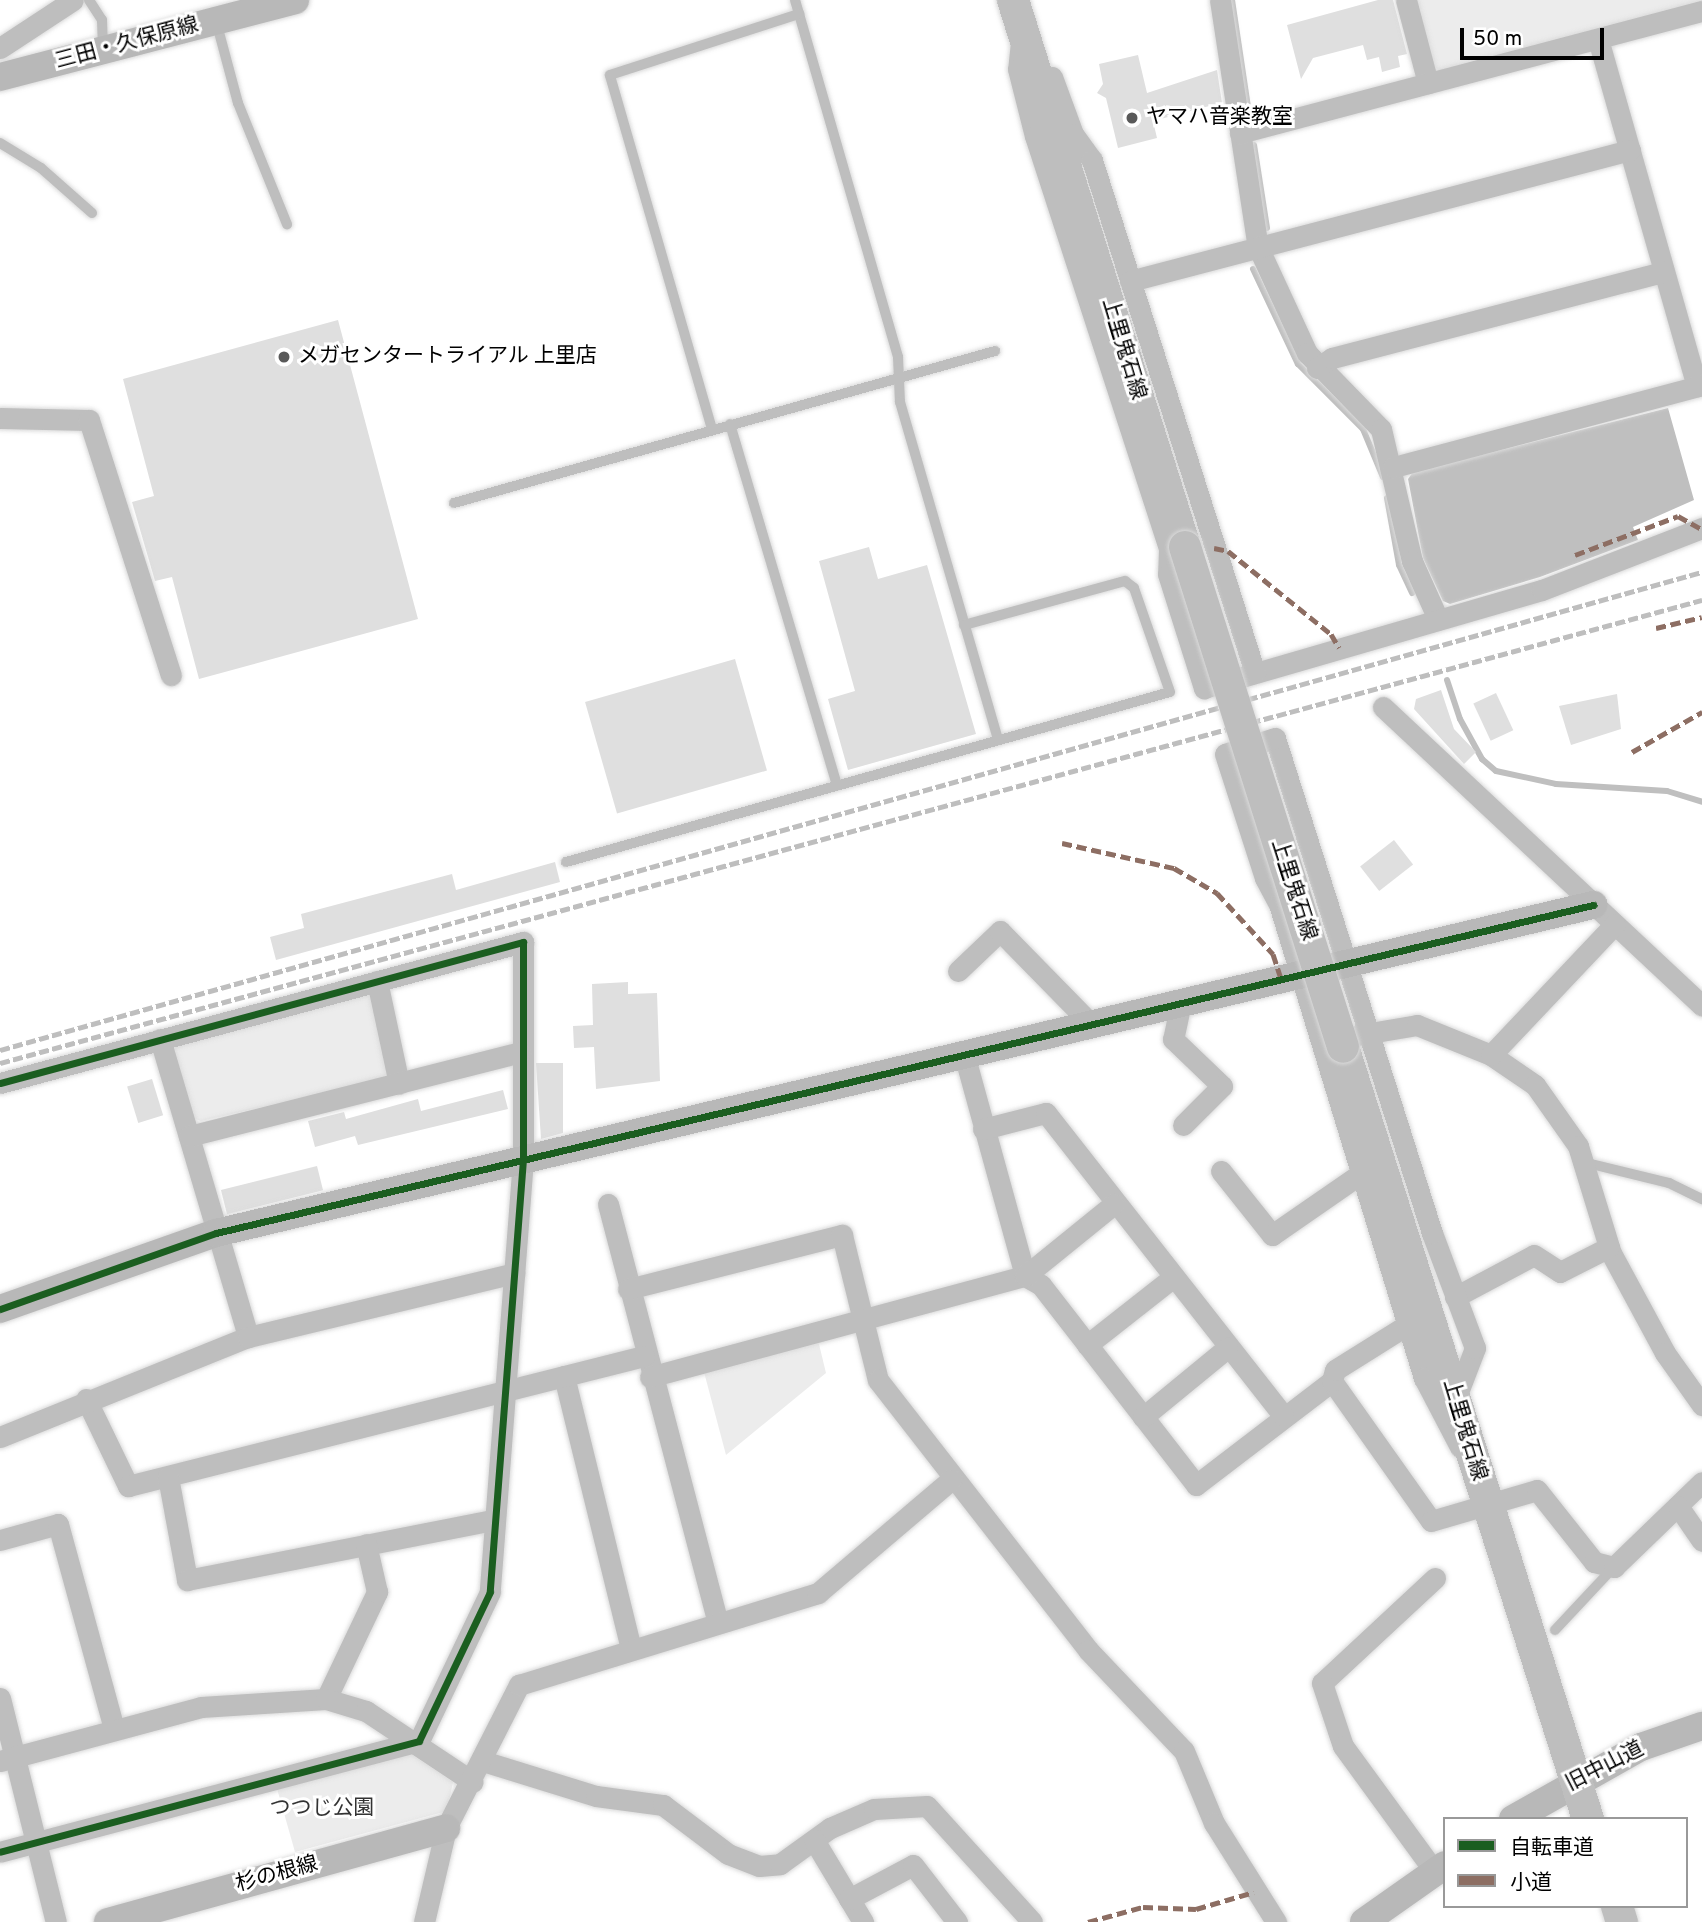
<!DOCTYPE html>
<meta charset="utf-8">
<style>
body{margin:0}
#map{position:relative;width:1702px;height:1922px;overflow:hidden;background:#fff;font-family:Overpass,"Noto Sans JP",sans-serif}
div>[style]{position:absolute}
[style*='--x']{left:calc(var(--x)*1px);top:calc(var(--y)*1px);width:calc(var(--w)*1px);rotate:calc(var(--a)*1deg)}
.green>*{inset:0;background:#ececec}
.water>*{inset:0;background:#bfbfbf}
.stream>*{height:6px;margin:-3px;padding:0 3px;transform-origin:3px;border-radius:3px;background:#bfbfbf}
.building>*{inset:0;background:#dfdfdf;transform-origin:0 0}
.roads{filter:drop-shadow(0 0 2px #dbdbdb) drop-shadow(0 0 2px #dbdbdb)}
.lane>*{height:10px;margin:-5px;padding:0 5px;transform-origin:5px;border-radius:5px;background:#bebebe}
.street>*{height:21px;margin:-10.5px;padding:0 10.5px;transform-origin:10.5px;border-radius:10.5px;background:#bebebe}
.secondary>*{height:28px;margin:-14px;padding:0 14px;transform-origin:14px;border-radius:14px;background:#b8b8b8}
.primary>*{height:32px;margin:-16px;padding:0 16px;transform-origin:16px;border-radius:16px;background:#bebebe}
.rail>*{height:5px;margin-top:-2.5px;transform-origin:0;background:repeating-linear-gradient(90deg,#bebebe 0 10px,transparent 0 13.5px)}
.bridges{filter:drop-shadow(0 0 2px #dbdbdb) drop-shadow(0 0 2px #dbdbdb)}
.primary-bridge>*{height:32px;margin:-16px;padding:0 16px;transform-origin:16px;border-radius:16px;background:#bebebe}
.quiet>*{height:5px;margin-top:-2.5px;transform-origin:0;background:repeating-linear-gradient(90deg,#8d6e63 0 10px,transparent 0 15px)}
.cycleway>*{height:7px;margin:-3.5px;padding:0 3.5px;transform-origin:3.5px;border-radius:3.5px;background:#1b5e20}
.dots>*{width:19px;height:19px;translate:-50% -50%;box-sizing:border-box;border:4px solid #fff;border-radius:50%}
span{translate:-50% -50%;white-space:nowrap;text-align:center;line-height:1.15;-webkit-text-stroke:6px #fff;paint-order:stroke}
.street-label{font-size:21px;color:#000}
.poi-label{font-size:21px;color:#000}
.left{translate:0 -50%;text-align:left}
.park-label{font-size:21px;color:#333}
.legend{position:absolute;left:1443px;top:1817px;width:245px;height:91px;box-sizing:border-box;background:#fff;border:2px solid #999;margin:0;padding:9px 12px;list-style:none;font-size:21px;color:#000}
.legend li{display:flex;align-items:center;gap:14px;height:35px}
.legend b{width:35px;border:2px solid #999}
.scale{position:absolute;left:1460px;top:28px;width:144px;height:32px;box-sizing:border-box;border:4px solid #000;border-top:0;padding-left:9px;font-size:21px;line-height:24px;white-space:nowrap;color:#000;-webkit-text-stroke:5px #fff;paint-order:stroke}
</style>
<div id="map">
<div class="green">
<div style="clip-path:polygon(1415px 0,1702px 0,1702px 2px,1441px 71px,1433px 66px)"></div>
<div style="clip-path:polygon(363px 991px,375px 998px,391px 1071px,385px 1079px,201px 1121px,190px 1117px,171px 1053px,179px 1043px)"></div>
<div style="clip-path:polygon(818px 1340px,826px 1373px,726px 1455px,704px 1372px)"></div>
<div style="clip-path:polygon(408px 1752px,453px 1782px,447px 1811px,295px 1852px,276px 1785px)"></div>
</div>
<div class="water">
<div style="clip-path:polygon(1668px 408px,1694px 500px,1633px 527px,1638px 540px,1540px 577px,1450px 604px,1443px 601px,1423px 558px,1408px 479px,1413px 472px)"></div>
</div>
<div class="stream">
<div style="--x:1232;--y:0;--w:115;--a:81.5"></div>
<div style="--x:1254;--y:145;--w:84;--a:81.1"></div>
<div style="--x:1253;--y:269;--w:105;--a:64.7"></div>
<div style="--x:1298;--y:364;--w:92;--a:45"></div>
<div style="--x:1363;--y:429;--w:52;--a:67.4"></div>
<div style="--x:1387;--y:498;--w:68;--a:79.8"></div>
<div style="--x:1399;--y:565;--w:31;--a:65"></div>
<div style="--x:1447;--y:680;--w:41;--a:71.6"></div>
<div style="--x:1460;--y:719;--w:46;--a:61.2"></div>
<div style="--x:1482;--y:759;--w:18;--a:41"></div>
<div style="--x:1496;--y:771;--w:61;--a:12.2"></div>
<div style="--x:1556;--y:784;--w:111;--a:3.6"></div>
<div style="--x:1667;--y:791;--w:37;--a:17"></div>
</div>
<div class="building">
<div style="clip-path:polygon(1378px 0,1393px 0,1407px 54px,1398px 56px,1400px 67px,1382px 72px,1379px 57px,1367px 60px,1363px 45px,1313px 58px,1301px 79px,1287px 25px)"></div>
<div style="clip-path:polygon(1138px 55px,1147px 93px,1217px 70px,1224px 116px,1216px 118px,1213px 105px,1153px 121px,1157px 138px,1118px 148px,1106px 98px,1097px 93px,1103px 84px,1099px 64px)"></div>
<div style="clip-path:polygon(338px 320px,418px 619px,199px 679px,172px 577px,155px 581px,132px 502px,154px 496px,123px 379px)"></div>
<div style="clip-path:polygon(869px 547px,878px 579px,927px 565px,976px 734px,848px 770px,828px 699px,855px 691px,819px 561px)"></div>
<div style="left:735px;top:659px;width:116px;height:156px;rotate:74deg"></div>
<div style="clip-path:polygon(1441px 690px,1454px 729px,1476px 752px,1464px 764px,1414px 709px,1416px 699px)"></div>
<div style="left:1496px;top:693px;width:41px;height:25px;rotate:65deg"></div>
<div style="clip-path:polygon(1617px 694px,1621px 729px,1571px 745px,1559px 706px)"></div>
<div style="left:1394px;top:840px;width:31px;height:43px;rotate:52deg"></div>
<div style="clip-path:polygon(555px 862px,560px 882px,276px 960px,270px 937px,304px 928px,301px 914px,452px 874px,456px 890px)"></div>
<div style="clip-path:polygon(628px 982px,628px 994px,657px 993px,660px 1081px,596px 1089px,594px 1047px,574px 1048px,573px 1026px,593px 1025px,592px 984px)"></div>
<div style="clip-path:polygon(536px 1063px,563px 1063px,563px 1133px,541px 1139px)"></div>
<div style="left:152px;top:1079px;width:38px;height:26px;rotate:73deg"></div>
<div style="clip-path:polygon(503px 1090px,508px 1109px,358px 1145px,355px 1136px,315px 1147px,308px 1121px,344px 1112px,346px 1119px,418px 1099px,421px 1111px)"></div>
<div style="left:317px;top:1166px;width:25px;height:99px;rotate:76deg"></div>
</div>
<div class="roads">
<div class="lane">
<div style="--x:89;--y:0;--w:24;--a:57"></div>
<div style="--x:102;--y:20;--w:28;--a:88"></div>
<div style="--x:795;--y:0;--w:372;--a:73.9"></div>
<div style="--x:898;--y:357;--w:45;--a:87.5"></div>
<div style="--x:900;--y:402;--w:352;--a:73.8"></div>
<div style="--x:216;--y:21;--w:85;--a:75"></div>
<div style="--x:238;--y:103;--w:131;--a:68"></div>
<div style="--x:0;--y:143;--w:48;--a:31.4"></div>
<div style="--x:41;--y:168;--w:68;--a:41.4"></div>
<div style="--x:730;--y:424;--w:377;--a:73.5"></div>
<div style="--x:712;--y:429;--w:368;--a:-106.1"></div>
<div style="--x:610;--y:75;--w:199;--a:-17.9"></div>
<div style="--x:454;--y:503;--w:562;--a:-15.69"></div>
<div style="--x:566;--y:862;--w:627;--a:-15.72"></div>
<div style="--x:1170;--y:692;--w:110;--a:-109.1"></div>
<div style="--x:1134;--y:588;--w:11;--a:-142"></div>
<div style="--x:1125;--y:581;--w:167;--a:164.7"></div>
<div style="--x:1583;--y:1162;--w:89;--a:13.7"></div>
<div style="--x:1669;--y:1183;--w:37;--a:26"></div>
<div style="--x:1555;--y:1630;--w:86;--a:-46.9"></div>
</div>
<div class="street">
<div style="--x:1220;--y:0;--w:250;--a:81.3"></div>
<div style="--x:1258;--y:247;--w:117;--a:65.2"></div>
<div style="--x:1307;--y:353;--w:106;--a:45.8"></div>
<div style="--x:1381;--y:429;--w:136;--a:76.8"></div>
<div style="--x:1412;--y:561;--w:64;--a:65.9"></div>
<div style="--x:1406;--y:0;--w:86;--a:75.2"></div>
<div style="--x:1598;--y:39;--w:361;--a:74.1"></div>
<div style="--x:1021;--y:42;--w:27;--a:96"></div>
<div style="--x:1018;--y:69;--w:69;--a:75.8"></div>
<div style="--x:1035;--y:136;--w:434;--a:72"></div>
<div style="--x:1169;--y:549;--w:25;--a:92"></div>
<div style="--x:1168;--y:574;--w:120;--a:72.5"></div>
<div style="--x:1204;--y:688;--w:352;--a:-16.2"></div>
<div style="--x:1542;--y:590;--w:172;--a:-21.2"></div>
<div style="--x:0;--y:48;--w:87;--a:-33.3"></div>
<div style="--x:1052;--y:77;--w:61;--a:69.8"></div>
<div style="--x:1073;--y:134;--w:32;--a:54"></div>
<div style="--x:1092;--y:160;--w:538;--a:72.37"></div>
<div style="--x:1240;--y:133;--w:478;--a:-14.8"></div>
<div style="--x:1130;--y:281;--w:517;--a:-14.68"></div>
<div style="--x:1317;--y:368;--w:18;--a:-34"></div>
<div style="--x:1332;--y:358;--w:342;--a:-14.6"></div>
<div style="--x:0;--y:418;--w:89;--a:1.3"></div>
<div style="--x:89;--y:420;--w:268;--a:72.2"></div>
<div style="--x:1394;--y:467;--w:319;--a:-14.9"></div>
<div style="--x:1383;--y:707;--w:437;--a:43.1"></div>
<div style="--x:958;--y:971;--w:58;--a:-43.6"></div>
<div style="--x:1000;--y:931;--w:133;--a:45.6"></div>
<div style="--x:377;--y:981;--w:105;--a:77.9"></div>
<div style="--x:1180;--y:1007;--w:33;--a:102"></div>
<div style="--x:1173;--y:1039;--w:68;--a:43.8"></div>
<div style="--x:1222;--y:1086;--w:55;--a:135"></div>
<div style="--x:1358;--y:1035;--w:60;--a:-9.6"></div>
<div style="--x:1417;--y:1025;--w:80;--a:22.1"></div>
<div style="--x:1491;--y:1055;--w:53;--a:34.3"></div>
<div style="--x:1535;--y:1085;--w:75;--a:54.8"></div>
<div style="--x:1578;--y:1146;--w:112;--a:72.9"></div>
<div style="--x:1611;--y:1253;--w:114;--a:61.6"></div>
<div style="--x:1665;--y:1353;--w:64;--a:54.6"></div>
<div style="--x:160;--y:1039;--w:311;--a:73.5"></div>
<div style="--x:964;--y:1054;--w:230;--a:74.6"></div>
<div style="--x:1025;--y:1276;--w:18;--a:29"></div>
<div style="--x:1041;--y:1285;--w:253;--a:52.2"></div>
<div style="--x:1196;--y:1485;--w:171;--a:-37.4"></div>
<div style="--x:1332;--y:1381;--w:171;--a:54.7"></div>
<div style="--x:1431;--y:1521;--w:110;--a:-16.3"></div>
<div style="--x:1537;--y:1490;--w:92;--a:51.6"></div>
<div style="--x:1594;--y:1562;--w:21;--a:14"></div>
<div style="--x:1614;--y:1567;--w:122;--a:-44"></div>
<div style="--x:1491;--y:1055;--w:180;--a:-46.6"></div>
<div style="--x:0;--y:1083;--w:542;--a:-15.09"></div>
<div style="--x:523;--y:942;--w:217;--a:90"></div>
<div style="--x:523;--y:1159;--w:434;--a:94.4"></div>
<div style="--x:490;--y:1592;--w:165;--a:115.5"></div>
<div style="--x:419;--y:1741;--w:433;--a:165.2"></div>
<div style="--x:983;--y:1129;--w:65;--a:-14.3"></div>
<div style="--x:1046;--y:1113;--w:384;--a:51.9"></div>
<div style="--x:189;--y:1136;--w:341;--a:-14.2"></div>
<div style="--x:1221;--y:1171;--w:82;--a:51.4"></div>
<div style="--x:1272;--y:1235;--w:111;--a:-34.7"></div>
<div style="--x:608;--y:1204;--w:433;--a:75.3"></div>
<div style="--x:628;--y:1289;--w:221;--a:-14.2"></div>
<div style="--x:842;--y:1235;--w:149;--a:76.1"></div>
<div style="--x:878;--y:1380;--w:342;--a:52.1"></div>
<div style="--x:1088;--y:1650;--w:139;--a:46.5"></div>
<div style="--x:1184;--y:1751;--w:78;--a:67.4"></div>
<div style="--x:1214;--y:1823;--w:117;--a:57.9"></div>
<div style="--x:1455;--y:1297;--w:89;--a:-28"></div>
<div style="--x:1534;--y:1255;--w:31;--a:33"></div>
<div style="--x:1560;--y:1272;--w:55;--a:-27"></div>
<div style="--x:1087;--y:1345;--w:108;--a:-38.2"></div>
<div style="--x:564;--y:1376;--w:280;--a:76.2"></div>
<div style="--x:650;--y:1377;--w:388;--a:-15.1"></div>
<div style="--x:1025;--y:1276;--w:114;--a:-39"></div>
<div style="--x:1332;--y:1381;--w:11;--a:-75"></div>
<div style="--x:1335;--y:1370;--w:85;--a:-32"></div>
<div style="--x:86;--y:1399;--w:97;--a:64.2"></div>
<div style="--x:128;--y:1486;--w:532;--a:-14.14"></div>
<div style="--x:1455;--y:1400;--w:56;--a:-69"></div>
<div style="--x:1475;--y:1348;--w:123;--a:-110.5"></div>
<div style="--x:1432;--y:1233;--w:519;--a:-107.6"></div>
<div style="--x:1275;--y:738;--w:52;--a:162.3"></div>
<div style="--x:1225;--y:754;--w:130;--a:72.1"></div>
<div style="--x:1265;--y:878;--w:30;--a:62"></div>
<div style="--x:1279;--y:904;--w:496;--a:73"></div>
<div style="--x:1424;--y:1378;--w:78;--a:62.4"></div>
<div style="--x:1143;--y:1417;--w:109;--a:-39.4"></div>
<div style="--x:0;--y:1437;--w:267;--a:-22"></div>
<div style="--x:248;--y:1337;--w:274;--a:-13.5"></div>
<div style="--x:168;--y:1477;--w:105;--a:79.5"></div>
<div style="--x:187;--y:1580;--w:312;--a:-11.1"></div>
<div style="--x:1678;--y:1506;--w:42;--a:55.6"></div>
<div style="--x:0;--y:1540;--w:60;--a:-15.4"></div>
<div style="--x:58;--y:1524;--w:213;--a:74.7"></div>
<div style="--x:1435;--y:1578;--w:154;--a:137.1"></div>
<div style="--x:1322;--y:1683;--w:66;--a:71.6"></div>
<div style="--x:1343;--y:1746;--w:156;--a:53.9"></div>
<div style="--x:0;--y:1698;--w:231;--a:76"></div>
<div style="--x:326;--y:1699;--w:119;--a:-64.5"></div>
<div style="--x:377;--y:1592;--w:49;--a:-102.9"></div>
<div style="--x:0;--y:1761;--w:208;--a:-15"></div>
<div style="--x:201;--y:1707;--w:125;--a:-3.7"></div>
<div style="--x:326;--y:1699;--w:42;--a:16.7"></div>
<div style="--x:366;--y:1711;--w:128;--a:33.6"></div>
<div style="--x:486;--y:1762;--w:115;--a:17.2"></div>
<div style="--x:596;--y:1796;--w:68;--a:7.7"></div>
<div style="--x:663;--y:1805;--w:81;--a:37"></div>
<div style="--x:728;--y:1854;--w:33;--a:21"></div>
<div style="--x:759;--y:1866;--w:21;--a:-5"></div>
<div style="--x:780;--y:1864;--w:62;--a:-35.8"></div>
<div style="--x:830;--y:1828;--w:48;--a:-23.4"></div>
<div style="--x:874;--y:1809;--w:53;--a:-3.2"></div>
<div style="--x:927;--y:1806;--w:156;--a:47.8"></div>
<div style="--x:814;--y:1840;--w:96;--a:59.1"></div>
<div style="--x:849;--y:1899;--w:72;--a:-28"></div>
<div style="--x:913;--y:1865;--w:72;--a:52.3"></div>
<div style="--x:424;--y:1922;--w:97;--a:-76.8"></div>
<div style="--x:446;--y:1828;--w:161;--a:-63"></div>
<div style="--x:519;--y:1685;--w:313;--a:-17.1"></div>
<div style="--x:818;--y:1593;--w:175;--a:-40.4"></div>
</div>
<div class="secondary">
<div style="--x:0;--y:77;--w:305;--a:-14.6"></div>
<div style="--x:0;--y:1309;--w:229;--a:-19.4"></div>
<div style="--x:216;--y:1233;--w:1416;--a:-13.4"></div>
<div style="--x:1513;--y:1819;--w:147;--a:-29.4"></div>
<div style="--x:1641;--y:1747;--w:65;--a:-19"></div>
<div style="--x:108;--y:1922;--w:351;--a:-15.5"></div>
<div style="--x:1364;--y:1922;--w:99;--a:-35.1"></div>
</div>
<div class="primary">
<div style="--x:1013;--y:0;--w:573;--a:72.54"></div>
<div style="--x:1343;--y:1047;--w:810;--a:72.39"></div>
<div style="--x:1617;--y:1906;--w:17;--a:73"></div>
</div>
</div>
<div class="rail">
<div style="--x:0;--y:1050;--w:1768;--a:-15.69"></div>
<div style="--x:0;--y:1063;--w:1764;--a:-15.22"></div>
</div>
<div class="bridges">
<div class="primary-bridge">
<div style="--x:1185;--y:547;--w:524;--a:72.46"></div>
</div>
</div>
<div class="quiet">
<div style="--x:1214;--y:548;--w:14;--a:12"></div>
<div style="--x:1228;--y:551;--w:132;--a:38.9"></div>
<div style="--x:1331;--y:634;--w:16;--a:60"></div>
<div style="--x:1575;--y:555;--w:110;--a:-20.7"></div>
<div style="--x:1678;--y:516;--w:26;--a:29"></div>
<div style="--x:1656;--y:628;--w:47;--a:-13.4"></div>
<div style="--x:1632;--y:752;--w:81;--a:-29.7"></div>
<div style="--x:1062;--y:843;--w:115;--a:12.6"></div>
<div style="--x:1174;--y:868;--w:50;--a:30.2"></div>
<div style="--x:1217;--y:893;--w:83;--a:47.4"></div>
<div style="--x:1273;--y:954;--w:29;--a:72"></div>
<div style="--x:1088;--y:1922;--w:57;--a:-15.3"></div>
<div style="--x:1143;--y:1907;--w:53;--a:2.2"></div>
<div style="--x:1196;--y:1909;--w:60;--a:-16.3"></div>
</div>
<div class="cycleway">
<div style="--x:0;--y:1083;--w:542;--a:-15.09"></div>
<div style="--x:523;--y:942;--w:217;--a:90"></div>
<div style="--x:523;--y:1159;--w:434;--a:94.4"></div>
<div style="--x:490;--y:1592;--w:165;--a:115.5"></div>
<div style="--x:419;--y:1741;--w:433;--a:165.2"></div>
<div style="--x:0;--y:1309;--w:229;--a:-19.4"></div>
<div style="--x:216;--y:1233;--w:1416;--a:-13.4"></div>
</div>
<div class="dots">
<div style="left:1132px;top:118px;background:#595959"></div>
<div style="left:284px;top:357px;background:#595959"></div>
</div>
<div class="street-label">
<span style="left:127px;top:44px;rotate:-15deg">三田・久保原線</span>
<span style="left:1123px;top:349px;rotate:73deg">上里鬼石線</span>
<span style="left:1293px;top:890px;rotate:72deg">上里鬼石線</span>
<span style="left:1464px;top:1430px;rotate:73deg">上里鬼石線</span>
<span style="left:1605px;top:1767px;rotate:-27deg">旧中山道</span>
<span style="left:277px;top:1875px;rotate:-15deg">杉の根線</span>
</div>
<div class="poi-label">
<span class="left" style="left:1146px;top:118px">ヤマハ音楽教室</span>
<span class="left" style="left:298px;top:357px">メガセンタートライアル 上里店</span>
</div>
<div class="park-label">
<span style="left:322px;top:1809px">つつじ公園</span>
</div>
<ul class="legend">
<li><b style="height:9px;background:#1b5e20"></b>自転車道</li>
<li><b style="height:9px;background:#8d6e63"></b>小道</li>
</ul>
<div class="scale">50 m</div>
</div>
